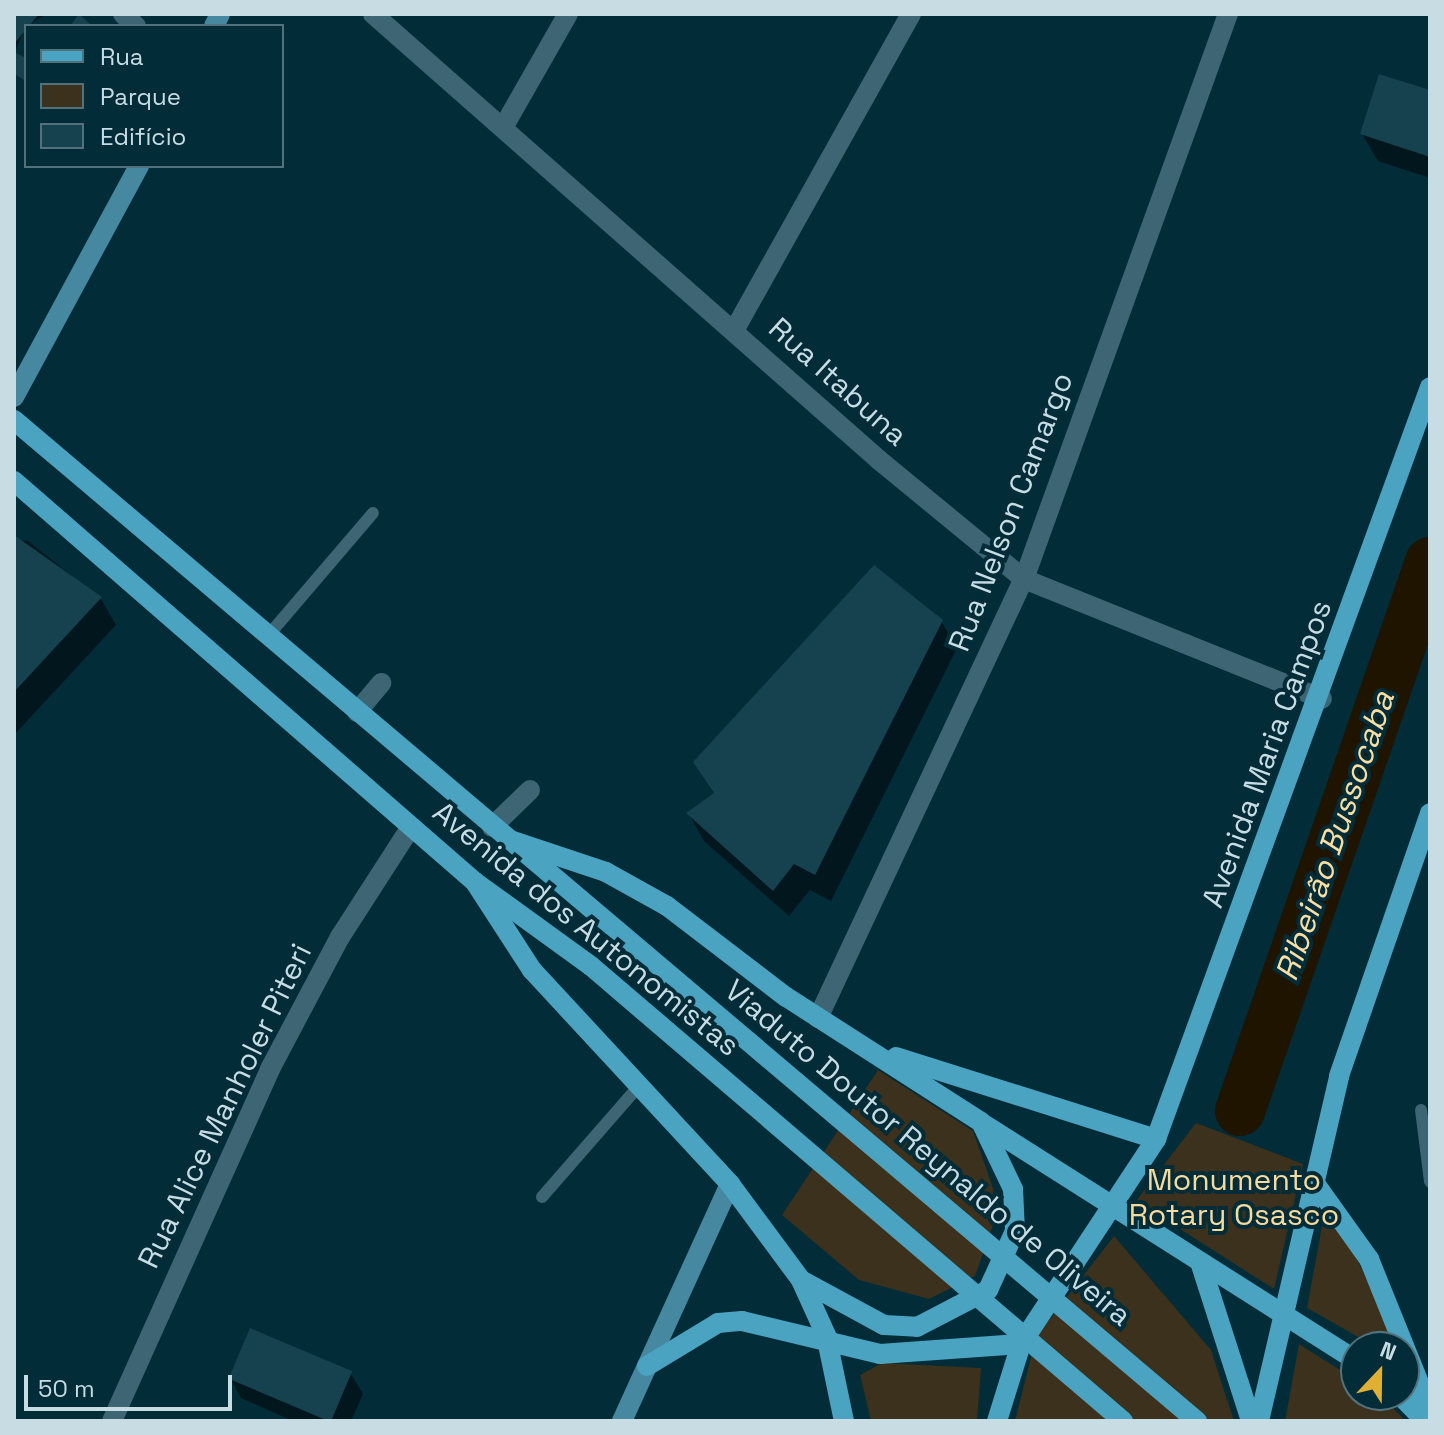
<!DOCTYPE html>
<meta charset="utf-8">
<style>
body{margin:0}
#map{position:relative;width:1444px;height:1435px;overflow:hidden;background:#022c38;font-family:"Space Grotesk",sans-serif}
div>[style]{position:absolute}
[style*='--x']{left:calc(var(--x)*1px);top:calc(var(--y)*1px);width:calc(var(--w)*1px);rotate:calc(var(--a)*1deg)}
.green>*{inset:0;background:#3b311c}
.shadow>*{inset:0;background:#0007}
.river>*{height:50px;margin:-25px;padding:0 25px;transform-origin:25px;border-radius:25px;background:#1e1400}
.building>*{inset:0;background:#16414f;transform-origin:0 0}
.lane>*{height:12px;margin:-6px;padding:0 6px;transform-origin:6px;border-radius:6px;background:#3d6574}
.street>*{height:20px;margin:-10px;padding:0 10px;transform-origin:10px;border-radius:10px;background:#3d6574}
.secondary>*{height:20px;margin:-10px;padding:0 10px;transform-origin:10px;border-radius:10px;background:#45889f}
.primary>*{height:20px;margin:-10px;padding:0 10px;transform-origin:10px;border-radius:10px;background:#49a3c1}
span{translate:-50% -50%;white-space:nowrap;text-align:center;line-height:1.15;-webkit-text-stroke:8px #022c38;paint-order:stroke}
.street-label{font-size:30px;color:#c8dce4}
.park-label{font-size:30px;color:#f6da9e}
.water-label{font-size:32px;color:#fadea2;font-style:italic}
.frame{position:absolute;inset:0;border:16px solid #c8dce4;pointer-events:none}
.legend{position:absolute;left:24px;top:24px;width:260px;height:144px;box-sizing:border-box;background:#022c38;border:2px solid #51727d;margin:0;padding:10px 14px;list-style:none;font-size:24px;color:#c8dce4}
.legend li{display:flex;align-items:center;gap:16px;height:40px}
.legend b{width:40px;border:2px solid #51727d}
.north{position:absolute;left:1340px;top:1331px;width:80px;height:80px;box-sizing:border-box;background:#022c38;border:2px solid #51727d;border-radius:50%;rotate:22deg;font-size:22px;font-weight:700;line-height:32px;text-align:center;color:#c8dce4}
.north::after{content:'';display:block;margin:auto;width:28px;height:36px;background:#e0af34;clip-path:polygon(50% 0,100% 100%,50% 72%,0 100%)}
.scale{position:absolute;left:24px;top:1375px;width:208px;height:36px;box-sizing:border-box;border:4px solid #c8dce4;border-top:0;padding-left:10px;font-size:24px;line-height:28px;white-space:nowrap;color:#c8dce4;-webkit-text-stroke:6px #022c38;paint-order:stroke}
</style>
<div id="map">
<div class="green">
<div style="clip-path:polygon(878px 1070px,973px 1131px,993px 1188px,993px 1225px,975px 1276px,929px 1299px,859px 1280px,782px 1215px)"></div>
<div style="clip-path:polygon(1196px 1123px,1303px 1164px,1274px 1289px,1136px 1201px)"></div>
<div style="clip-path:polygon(1324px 1215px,1343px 1229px,1398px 1347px,1376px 1347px,1307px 1308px)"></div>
<div style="clip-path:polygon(1114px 1236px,1211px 1350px,1234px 1421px,1015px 1421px,1036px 1337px)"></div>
<div style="clip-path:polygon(1299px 1344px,1356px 1380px,1356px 1395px,1379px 1395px,1406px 1421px,1285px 1421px)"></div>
<div style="clip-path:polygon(882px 1363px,981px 1368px,977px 1421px,871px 1421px,860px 1375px)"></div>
</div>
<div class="shadow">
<div style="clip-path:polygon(14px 14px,47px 14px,26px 26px,14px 53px)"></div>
<div style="clip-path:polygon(1430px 93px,1430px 178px,1378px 161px,1362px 134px)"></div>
<div style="clip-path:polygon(14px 540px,28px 541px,101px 599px,116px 625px,14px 735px)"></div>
<div style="clip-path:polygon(941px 621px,957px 648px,831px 901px,810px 890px,789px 916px,704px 841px,689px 814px,715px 795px,695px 763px)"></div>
<div style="clip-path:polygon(351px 1374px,363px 1394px,351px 1421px,293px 1421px,241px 1398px,230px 1378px)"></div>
</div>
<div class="river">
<div style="--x:1240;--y:1111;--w:581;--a:-70.91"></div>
</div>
<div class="building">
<div style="clip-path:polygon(14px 14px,39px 14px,14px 44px)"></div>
<div style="clip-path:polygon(79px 14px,92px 26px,70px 26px)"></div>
<div style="clip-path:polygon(14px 52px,26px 58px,26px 81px,14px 74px)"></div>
<div style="clip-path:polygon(1379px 74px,1430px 90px,1430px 157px,1360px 134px)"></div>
<div style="clip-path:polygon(14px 535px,102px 597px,14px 692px)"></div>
<div style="clip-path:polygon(874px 565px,943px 620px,815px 875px,794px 864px,773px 891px,686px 813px,714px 793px,693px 762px)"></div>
<div style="left:250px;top:1328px;width:111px;height:55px;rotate:23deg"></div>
</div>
<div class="lane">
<div style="--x:267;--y:637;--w:163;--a:-49.5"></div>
<div style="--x:1421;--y:1110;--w:72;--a:82.8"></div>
<div style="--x:542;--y:1197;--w:147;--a:-48.9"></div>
</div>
<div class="street">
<div style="--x:123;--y:14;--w:18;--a:43"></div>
<div style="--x:373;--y:14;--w:675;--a:41.39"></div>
<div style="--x:879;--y:460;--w:188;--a:39.4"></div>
<div style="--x:1024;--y:579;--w:321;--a:21.9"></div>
<div style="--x:504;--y:126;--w:129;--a:-60.3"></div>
<div style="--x:735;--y:329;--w:361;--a:-60.8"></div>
<div style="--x:357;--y:712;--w:38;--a:-50"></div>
<div style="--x:492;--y:827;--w:53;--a:-44.2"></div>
<div style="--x:818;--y:1018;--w:485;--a:-64.9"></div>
<div style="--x:1024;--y:579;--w:601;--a:-70.15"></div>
<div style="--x:112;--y:1421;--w:386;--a:-65.8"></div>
<div style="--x:270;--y:1069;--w:149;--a:-62.1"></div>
<div style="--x:340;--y:937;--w:131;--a:-57.2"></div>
</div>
<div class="secondary">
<div style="--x:214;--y:26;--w:13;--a:-63"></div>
<div style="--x:14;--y:397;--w:263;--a:-61.6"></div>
<div style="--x:622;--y:1421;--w:260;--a:-65.5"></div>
</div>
<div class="primary">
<div style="--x:14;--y:420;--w:1550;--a:40.24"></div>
<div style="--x:14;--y:481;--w:611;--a:41.02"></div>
<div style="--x:475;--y:882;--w:143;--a:35.9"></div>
<div style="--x:591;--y:966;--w:700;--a:40.54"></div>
<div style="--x:475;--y:882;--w:105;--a:57.1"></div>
<div style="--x:532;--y:970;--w:292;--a:47.2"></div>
<div style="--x:730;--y:1184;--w:119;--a:53.5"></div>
<div style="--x:801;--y:1280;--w:94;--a:28.5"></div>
<div style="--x:884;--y:1325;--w:33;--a:3"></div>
<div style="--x:917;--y:1327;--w:80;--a:-27.5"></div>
<div style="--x:988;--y:1290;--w:65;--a:-65.4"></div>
<div style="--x:1015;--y:1231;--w:42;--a:-92.7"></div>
<div style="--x:1013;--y:1189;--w:74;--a:-115.5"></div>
<div style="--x:981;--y:1122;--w:232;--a:-147.3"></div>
<div style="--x:786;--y:997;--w:150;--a:-142.6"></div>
<div style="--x:667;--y:906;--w:70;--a:-150.9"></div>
<div style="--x:606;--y:872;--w:98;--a:-161.6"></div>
<div style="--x:896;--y:1057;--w:273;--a:17.5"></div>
<div style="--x:985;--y:1125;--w:439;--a:32.4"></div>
<div style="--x:1314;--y:1182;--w:95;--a:54.5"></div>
<div style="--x:1369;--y:1259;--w:163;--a:68"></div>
<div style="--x:1201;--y:1265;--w:164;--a:72.2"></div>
<div style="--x:801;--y:1280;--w:60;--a:65.6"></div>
<div style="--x:826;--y:1335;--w:88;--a:78.2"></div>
<div style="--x:647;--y:1366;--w:83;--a:-31.2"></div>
<div style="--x:718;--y:1323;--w:24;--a:-5"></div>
<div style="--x:742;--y:1321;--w:142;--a:13.4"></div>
<div style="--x:880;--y:1354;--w:141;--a:-4.1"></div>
<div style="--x:1400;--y:1395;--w:36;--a:46"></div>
<div style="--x:997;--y:1421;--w:81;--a:-72.7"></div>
<div style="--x:1021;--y:1344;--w:245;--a:-56.6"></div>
<div style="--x:1156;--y:1139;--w:800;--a:-69.98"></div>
<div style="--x:1259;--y:1421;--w:354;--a:-76.9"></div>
<div style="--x:1339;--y:1076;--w:278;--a:-70.9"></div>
</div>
<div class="street-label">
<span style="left:838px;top:382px;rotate:42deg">Rua Itabuna</span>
<span style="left:1011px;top:512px;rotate:-69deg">Rua Nelson Camargo</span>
<span style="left:1267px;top:754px;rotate:-70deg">Avenida Maria Campos</span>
<span style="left:586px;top:929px;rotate:39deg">Avenida dos Autonomistas</span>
<span style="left:225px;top:1106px;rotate:-64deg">Rua Alice Manholer Piteri</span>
<span style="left:928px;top:1153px;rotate:40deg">Viaduto Doutor Reynaldo de Oliveira</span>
</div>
<div class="park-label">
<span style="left:1234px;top:1197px">Monumento<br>Rotary Osasco</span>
</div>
<div class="water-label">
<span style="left:1335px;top:836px;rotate:-71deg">Ribeirão Bussocaba</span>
</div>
<div class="frame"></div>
<ul class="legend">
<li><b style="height:10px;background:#49a3c1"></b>Rua</li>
<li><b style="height:22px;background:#3b311c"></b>Parque</li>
<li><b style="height:22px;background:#16414f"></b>Edifício</li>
</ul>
<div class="north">N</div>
<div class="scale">50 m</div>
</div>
